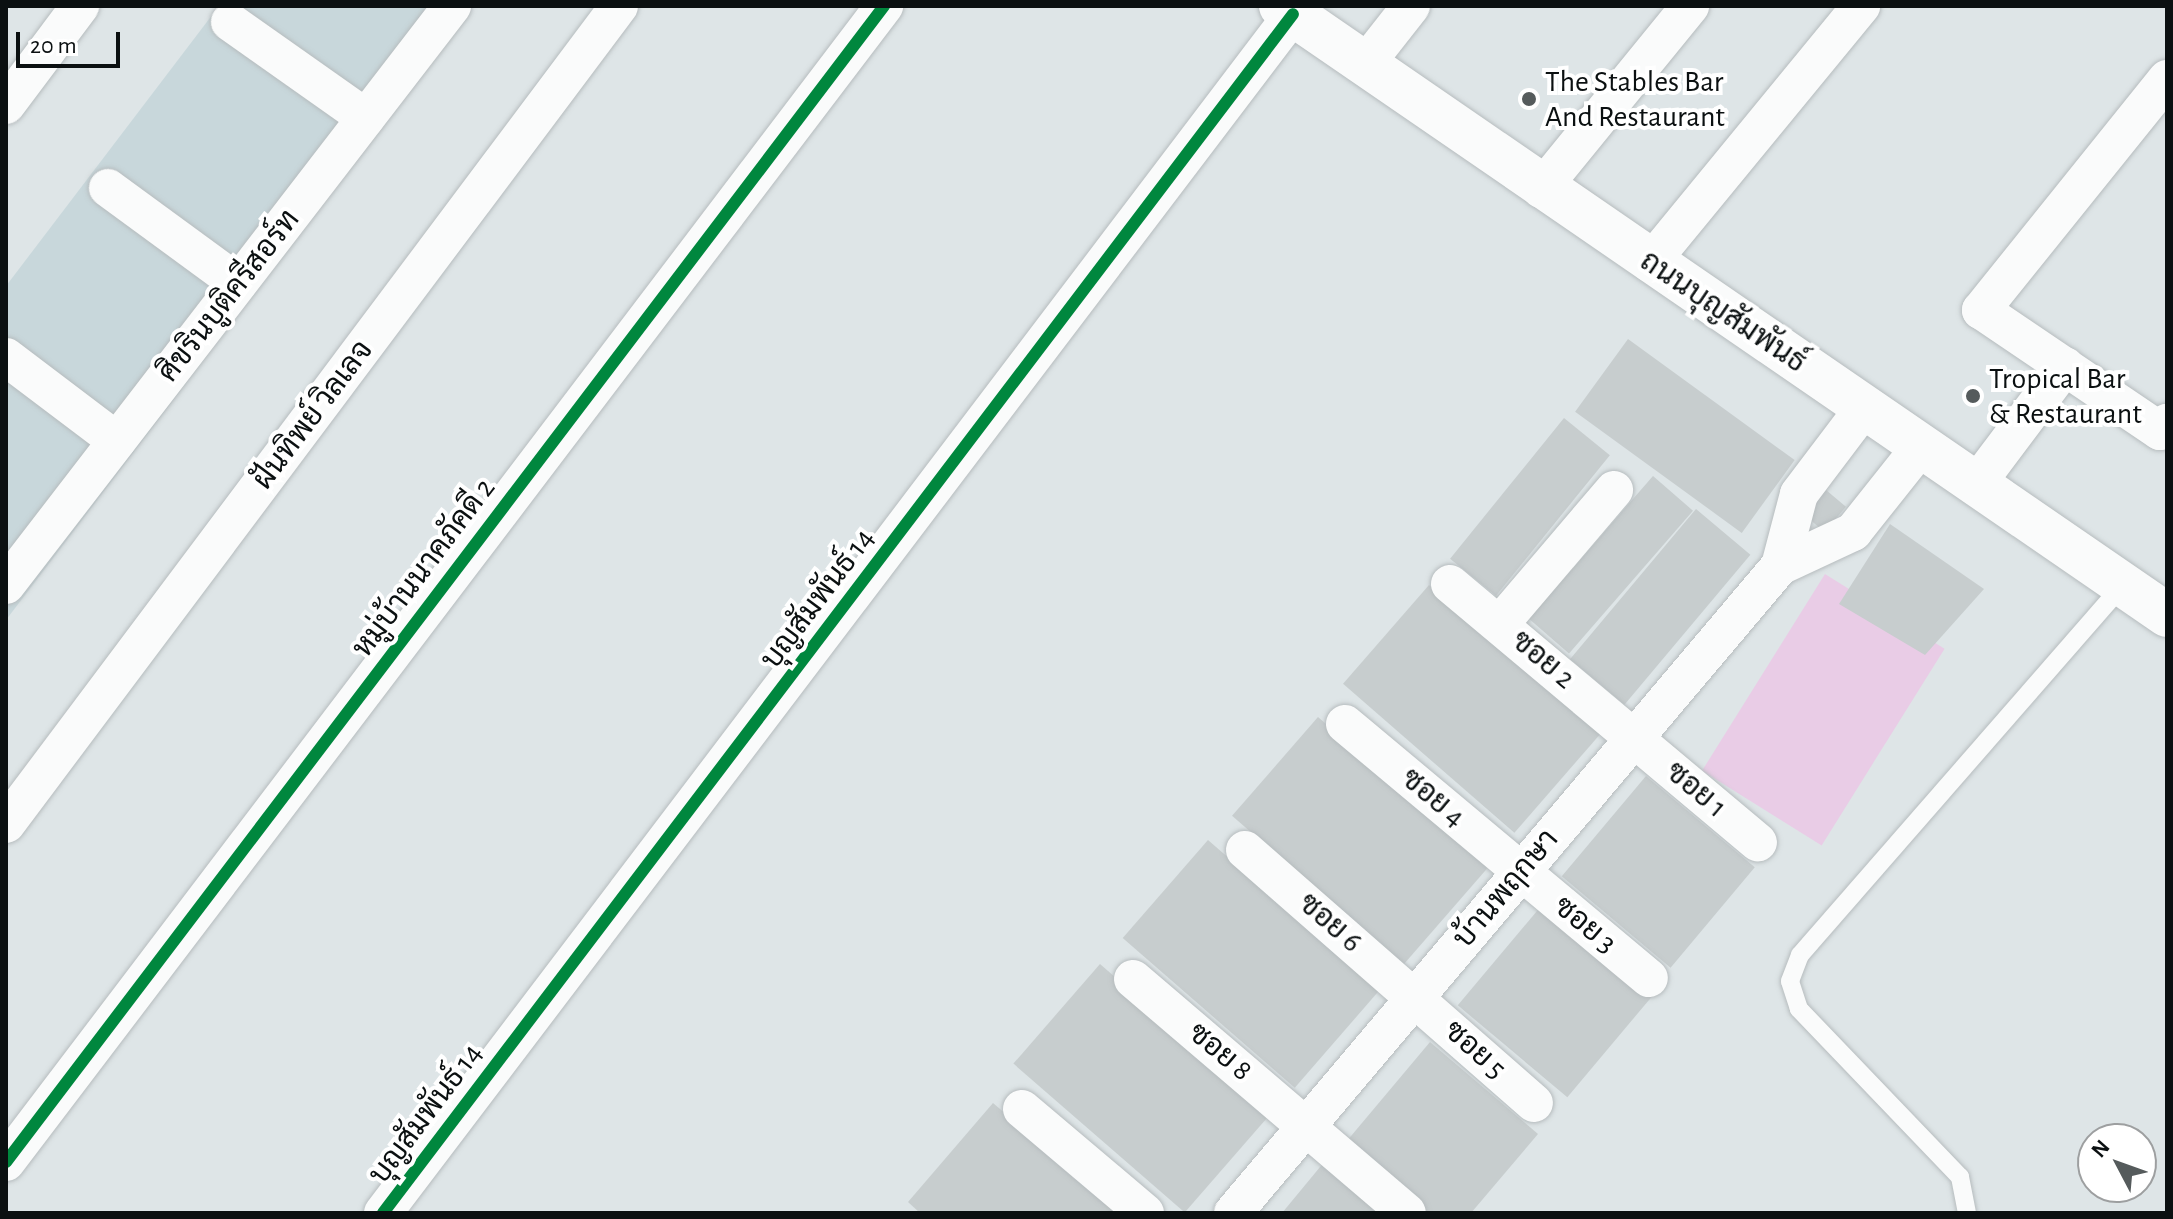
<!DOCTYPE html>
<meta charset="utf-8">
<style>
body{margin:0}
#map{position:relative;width:2173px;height:1219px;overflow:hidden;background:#dee5e7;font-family:"Alegreya Sans",Sarabun,sans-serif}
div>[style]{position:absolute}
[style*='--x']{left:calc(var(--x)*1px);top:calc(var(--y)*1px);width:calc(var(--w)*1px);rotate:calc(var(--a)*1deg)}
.built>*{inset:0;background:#c8d7db}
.green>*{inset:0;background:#e9cce6;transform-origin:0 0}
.building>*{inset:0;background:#c7cdce;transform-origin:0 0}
.roads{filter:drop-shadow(0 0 2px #b6bcbe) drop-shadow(0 0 2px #b6bcbe)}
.lane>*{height:18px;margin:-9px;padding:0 9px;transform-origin:9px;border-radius:9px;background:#fafbfb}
.street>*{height:38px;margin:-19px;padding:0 19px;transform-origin:19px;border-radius:19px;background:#fafbfb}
.secondary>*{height:44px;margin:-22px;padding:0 22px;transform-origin:22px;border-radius:22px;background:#fafbfb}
.cycleway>*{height:12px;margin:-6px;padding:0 6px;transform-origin:6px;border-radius:6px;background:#00873e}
.dots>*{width:22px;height:22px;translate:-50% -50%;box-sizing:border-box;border:4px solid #fff;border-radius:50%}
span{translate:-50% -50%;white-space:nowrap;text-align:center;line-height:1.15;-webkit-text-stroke:8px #fff;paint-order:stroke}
.poi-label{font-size:30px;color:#0b1011}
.left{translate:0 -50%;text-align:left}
.street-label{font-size:30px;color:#0b1011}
.frame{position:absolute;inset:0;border:8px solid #0b1011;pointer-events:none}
.north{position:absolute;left:2077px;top:1123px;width:80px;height:80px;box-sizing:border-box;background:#fff;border:2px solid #9d9fa0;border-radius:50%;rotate:311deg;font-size:22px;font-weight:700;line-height:32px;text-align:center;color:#0b1011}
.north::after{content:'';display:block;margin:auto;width:28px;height:36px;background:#555b5c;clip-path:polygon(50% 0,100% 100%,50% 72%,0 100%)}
.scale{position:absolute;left:16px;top:32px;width:104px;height:36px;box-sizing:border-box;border:4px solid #0b1011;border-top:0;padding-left:10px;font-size:24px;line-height:28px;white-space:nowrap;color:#0b1011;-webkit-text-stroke:6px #fff;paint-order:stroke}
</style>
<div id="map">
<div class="built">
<div style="clip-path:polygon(219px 6px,473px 6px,6px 620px,6px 286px)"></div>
</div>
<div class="green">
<div style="left:1825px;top:574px;width:141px;height:232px;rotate:32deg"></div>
</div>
<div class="building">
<div style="left:1628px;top:339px;width:206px;height:90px;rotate:36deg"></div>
<div style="left:1564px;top:418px;width:59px;height:181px;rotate:39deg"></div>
<div style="left:1653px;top:476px;width:53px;height:189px;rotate:41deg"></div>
<div style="left:1826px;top:490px;width:26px;height:33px;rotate:40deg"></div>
<div style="left:1696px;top:509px;width:71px;height:196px;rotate:40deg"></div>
<div style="clip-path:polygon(1890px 524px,1984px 589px,1925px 655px,1839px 604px)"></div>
<div style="left:1429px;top:585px;width:227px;height:131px;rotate:41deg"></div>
<div style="left:1318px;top:717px;width:227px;height:131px;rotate:41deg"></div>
<div style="left:1646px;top:776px;width:142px;height:131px;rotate:40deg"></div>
<div style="left:1208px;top:840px;width:228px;height:130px;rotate:41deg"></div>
<div style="left:1542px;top:905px;width:143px;height:131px;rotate:40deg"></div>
<div style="left:1100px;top:964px;width:227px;height:132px;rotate:41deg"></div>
<div style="clip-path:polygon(1430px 1042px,1538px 1134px,1471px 1213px,1429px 1213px,1346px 1142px)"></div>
<div style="clip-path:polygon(993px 1103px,1121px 1213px,920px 1213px,908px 1202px)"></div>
<div style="clip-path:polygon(1325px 1161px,1387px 1213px,1282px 1213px)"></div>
</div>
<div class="roads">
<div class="lane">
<div style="--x:1967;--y:1213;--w:37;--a:-101"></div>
<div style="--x:1960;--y:1177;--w:233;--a:-133.8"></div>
<div style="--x:1799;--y:1009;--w:29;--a:-108"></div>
<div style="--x:1790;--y:981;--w:28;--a:-69"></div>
<div style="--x:1800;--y:955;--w:491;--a:-48.9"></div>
</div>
<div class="street">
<div style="--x:230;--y:22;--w:166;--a:35.2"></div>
<div style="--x:1367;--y:62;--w:71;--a:-51.8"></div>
<div style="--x:2167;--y:79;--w:297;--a:128.8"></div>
<div style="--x:1981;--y:310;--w:216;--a:34.1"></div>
<div style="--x:2160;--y:431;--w:11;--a:-49"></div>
<div style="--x:6;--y:105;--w:124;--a:-53.2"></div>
<div style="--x:108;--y:188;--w:161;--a:36.2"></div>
<div style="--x:1541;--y:189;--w:236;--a:-50.8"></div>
<div style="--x:1650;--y:263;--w:333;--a:-50.6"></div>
<div style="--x:6;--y:357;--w:139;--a:37.1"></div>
<div style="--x:1975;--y:486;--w:150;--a:-53.1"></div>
<div style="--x:1780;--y:566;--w:81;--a:-25"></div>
<div style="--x:1853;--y:532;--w:106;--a:-51.5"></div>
<div style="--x:1450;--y:584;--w:402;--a:40"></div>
<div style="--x:6;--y:585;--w:731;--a:-52.39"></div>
<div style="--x:1500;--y:624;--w:176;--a:-49.6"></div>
<div style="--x:1345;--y:724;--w:396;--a:39.9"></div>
<div style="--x:6;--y:824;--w:1022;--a:-53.15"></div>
<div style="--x:1245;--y:850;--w:384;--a:41.2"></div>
<div style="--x:1133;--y:979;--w:360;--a:40.5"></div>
<div style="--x:1022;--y:1109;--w:161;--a:40.2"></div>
<div style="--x:6;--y:1162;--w:1452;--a:-52.78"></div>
<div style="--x:383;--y:1213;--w:1505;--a:-52.8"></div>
<div style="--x:1233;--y:1213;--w:847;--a:-49.79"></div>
<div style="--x:1780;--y:566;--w:74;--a:-75.2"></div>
<div style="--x:1799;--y:494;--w:108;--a:-52.9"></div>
</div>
<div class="secondary">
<div style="--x:1281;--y:6;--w:1075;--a:34.5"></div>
</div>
</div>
<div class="cycleway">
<div style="--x:6;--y:1162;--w:1452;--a:-52.78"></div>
<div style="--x:383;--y:1213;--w:1505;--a:-52.8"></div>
</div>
<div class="dots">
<div style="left:1529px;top:99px;background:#555b5c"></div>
<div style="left:1973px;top:396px;background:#555b5c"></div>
</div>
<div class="poi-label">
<span class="left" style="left:1545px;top:99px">The Stables Bar<br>And Restaurant</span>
<span class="left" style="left:1989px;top:396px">Tropical Bar<br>&amp; Restaurant</span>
</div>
<div class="street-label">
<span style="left:229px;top:296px;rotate:-52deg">ศิขรินบูติครีสอร์ท</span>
<span style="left:1723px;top:312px;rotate:34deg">ถนนบุญสัมพันธ์</span>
<span style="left:313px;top:415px;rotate:-53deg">ฝันทิพย์ วิลเลจ</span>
<span style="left:424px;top:568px;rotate:-53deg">หมู่บ้านนาคภัคดี 2</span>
<span style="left:818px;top:599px;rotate:-53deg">บุญสัมพันธ์ 14</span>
<span style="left:1543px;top:660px;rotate:40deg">ซอย 2</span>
<span style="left:1696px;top:790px;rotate:40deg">ซอย 1</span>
<span style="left:1433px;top:798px;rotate:40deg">ซอย 4</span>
<span style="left:1506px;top:889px;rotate:-50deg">บ้านพฤกษา</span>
<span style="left:1330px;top:923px;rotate:41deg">ซอย 6</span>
<span style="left:1585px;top:925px;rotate:40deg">ซอย 3</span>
<span style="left:1475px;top:1050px;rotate:42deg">ซอย 5</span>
<span style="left:1220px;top:1052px;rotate:40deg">ซอย 8</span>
<span style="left:426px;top:1114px;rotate:-53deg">บุญสัมพันธ์ 14</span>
</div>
<div class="frame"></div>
<div class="north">N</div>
<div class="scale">20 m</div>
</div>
